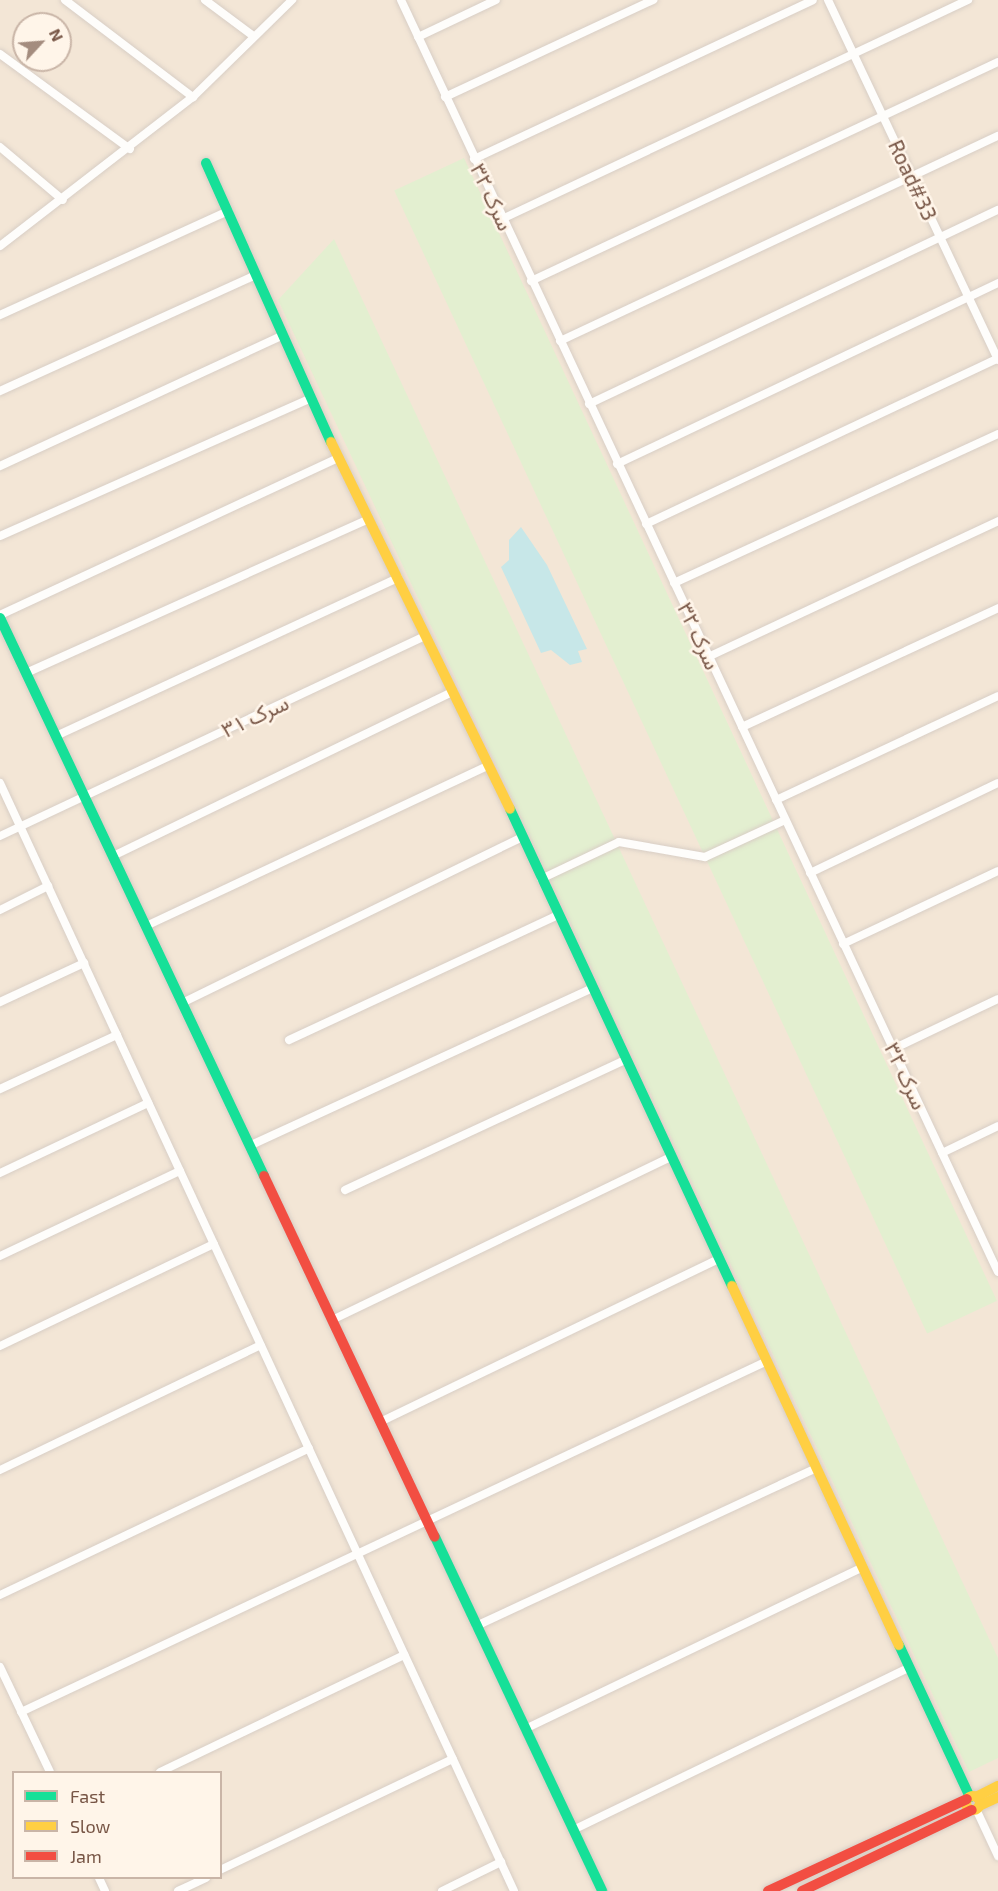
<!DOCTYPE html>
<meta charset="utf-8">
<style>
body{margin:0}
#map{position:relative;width:998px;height:1891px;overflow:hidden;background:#f7f1e7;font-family:"Exo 2","Noto Sans Arabic",sans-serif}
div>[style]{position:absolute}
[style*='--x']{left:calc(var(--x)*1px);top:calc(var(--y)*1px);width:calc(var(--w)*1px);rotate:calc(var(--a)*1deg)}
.residential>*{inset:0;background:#f3e6d6}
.green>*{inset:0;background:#e3efd0;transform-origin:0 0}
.water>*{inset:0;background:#c7e7e8}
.roads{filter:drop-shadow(0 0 2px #d8cec5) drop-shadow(0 0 2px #d8cec5)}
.street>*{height:8px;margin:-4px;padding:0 4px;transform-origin:4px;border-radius:4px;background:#fefdfb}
.fast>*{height:10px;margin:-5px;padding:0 5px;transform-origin:5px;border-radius:5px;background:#16e098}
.slow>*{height:10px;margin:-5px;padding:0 5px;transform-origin:5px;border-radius:5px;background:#ffcf43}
.slow>.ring{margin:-5px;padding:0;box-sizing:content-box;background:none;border:10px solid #ffcf43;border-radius:50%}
.jam>*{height:10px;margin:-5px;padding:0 5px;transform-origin:5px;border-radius:5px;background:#f24e42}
span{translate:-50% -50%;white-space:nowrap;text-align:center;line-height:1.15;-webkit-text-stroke:5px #fff5e9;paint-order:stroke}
.street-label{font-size:21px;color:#775545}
.legend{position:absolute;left:12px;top:1771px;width:210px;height:108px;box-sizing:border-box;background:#fff5e9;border:2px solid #c9b5a7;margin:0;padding:8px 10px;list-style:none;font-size:18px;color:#775545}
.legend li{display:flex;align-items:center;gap:12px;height:30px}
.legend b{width:30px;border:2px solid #c9b5a7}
.north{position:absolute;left:12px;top:12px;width:60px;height:60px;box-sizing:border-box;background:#fff5e9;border:2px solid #c9b5a7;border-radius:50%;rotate:64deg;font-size:16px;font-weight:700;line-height:24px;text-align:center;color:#775545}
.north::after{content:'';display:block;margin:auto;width:21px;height:27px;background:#a48c7e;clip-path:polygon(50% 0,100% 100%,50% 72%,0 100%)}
</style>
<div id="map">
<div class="residential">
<div style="clip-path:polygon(evenodd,0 0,998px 0,998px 1891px,0 1891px,0 0,24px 24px,60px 24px,60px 60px,24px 60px,24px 24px,0 0,14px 1772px,220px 1772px,220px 1878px,14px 1878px,14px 1772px)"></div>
</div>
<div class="green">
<div style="left:464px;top:158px;width:1261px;height:77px;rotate:65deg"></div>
<div style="clip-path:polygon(334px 239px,998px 1658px,998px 1758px,969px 1772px,278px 300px)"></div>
</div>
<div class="water">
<div style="clip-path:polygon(521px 527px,547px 565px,587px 649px,578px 651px,582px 662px,570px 665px,551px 650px,541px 653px,501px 567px,509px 560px,509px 540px)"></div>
</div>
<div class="roads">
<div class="street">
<div style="--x:65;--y:0;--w:161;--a:37.2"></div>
<div style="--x:205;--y:0;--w:59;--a:36.7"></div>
<div style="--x:401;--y:0;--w:1405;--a:64.86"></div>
<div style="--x:828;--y:0;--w:398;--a:64.7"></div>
<div style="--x:418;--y:37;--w:86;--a:-25.4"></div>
<div style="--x:0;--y:54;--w:161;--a:36.2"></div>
<div style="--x:445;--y:97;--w:230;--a:-25"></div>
<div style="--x:0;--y:147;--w:82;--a:40.1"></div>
<div style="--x:474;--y:159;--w:374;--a:-25.1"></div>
<div style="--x:502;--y:219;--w:515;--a:-25.17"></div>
<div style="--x:0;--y:246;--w:244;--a:-37.7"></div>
<div style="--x:193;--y:97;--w:139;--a:-44.4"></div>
<div style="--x:531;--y:281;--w:516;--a:-25.12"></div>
<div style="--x:0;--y:315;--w:251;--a:-24.5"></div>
<div style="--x:560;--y:341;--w:484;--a:-25.1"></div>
<div style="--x:0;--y:391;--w:281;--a:-24.4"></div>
<div style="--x:589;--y:404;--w:453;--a:-25.4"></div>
<div style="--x:617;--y:464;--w:422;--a:-25.4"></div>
<div style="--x:0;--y:466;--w:312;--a:-24.8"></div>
<div style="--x:646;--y:524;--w:389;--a:-25.2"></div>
<div style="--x:0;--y:536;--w:341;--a:-23.9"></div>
<div style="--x:674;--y:583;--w:357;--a:-24.7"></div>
<div style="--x:0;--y:615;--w:373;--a:-24.9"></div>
<div style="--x:708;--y:657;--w:320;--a:-25.1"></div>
<div style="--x:26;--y:673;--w:375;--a:-24.2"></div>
<div style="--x:742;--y:727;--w:282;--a:-24.9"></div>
<div style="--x:56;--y:736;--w:377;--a:-24.8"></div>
<div style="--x:0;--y:783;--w:1221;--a:65.11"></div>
<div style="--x:776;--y:800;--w:245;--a:-25.1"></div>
<div style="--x:0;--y:836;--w:470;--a:-25.2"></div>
<div style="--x:113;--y:856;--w:377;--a:-25.8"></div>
<div style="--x:810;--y:873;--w:208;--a:-25.6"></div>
<div style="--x:541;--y:879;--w:86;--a:-25.4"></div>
<div style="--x:619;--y:842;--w:87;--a:9.9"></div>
<div style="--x:705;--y:857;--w:88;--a:-24.8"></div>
<div style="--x:0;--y:910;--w:54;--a:-26.6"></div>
<div style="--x:146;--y:926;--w:379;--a:-25.1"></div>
<div style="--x:843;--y:944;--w:171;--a:-25.2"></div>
<div style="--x:0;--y:1002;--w:93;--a:-24.9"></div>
<div style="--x:182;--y:1003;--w:378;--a:-26"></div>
<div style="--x:289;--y:1040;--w:297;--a:-24.9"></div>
<div style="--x:893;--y:1049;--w:116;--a:-25.5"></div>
<div style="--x:0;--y:1089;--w:129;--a:-24.8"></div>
<div style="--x:249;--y:1146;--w:378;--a:-24.7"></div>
<div style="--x:942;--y:1153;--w:62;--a:-25.7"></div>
<div style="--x:0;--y:1173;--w:164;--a:-25.3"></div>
<div style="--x:345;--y:1190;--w:309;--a:-24.9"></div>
<div style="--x:0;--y:1256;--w:199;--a:-25.3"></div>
<div style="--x:332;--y:1320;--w:375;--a:-25.7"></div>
<div style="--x:0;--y:1346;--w:237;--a:-25.5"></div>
<div style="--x:380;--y:1422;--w:375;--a:-25.7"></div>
<div style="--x:0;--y:1470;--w:289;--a:-25.6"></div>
<div style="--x:0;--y:1595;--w:342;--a:-25.4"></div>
<div style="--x:476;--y:1626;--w:374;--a:-24.9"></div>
<div style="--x:0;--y:1667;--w:116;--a:64.5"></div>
<div style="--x:21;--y:1712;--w:822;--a:-25.19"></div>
<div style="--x:525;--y:1729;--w:373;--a:-25.6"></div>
<div style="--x:160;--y:1772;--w:271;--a:-25.6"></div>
<div style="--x:976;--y:1809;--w:52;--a:64.9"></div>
<div style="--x:573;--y:1830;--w:372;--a:-25.8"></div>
<div style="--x:220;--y:1870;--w:258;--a:-25.5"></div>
<div style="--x:99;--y:1878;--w:14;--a:65"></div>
<div style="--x:178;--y:1891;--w:31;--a:-25"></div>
<div style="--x:442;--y:1891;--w:66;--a:-26.2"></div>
</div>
<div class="fast">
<div style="--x:206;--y:163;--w:306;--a:65.9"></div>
<div style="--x:0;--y:618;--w:617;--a:64.68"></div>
<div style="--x:510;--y:809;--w:526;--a:65.04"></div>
<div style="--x:435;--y:1537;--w:391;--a:64.7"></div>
<div style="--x:899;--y:1645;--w:168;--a:65"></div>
</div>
<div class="slow">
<div style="--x:331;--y:442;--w:408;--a:64"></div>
<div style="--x:732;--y:1286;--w:396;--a:65.1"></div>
<div class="ring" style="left:966px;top:1796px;width:4px;height:4px"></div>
<div style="--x:976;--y:1797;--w:25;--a:-27"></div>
<div style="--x:979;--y:1806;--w:21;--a:-25"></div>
</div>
<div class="jam">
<div style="--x:264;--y:1176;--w:399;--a:64.7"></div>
<div style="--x:768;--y:1891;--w:219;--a:-24.8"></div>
<div style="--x:802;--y:1891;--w:188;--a:-25.5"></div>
</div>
</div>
<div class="street-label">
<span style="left:913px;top:180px;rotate:65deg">Road#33</span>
<span style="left:492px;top:197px;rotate:65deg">سرک ۳۲</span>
<span style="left:699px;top:636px;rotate:65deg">سرک ۳۲</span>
<span style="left:255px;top:716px;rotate:-25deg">سرک ۳۱</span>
<span style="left:906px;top:1076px;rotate:65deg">سرک ۳۲</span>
</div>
<ul class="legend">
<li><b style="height:8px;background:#16e098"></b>Fast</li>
<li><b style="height:8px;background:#ffcf43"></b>Slow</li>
<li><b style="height:8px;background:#f24e42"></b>Jam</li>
</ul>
<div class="north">N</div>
</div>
